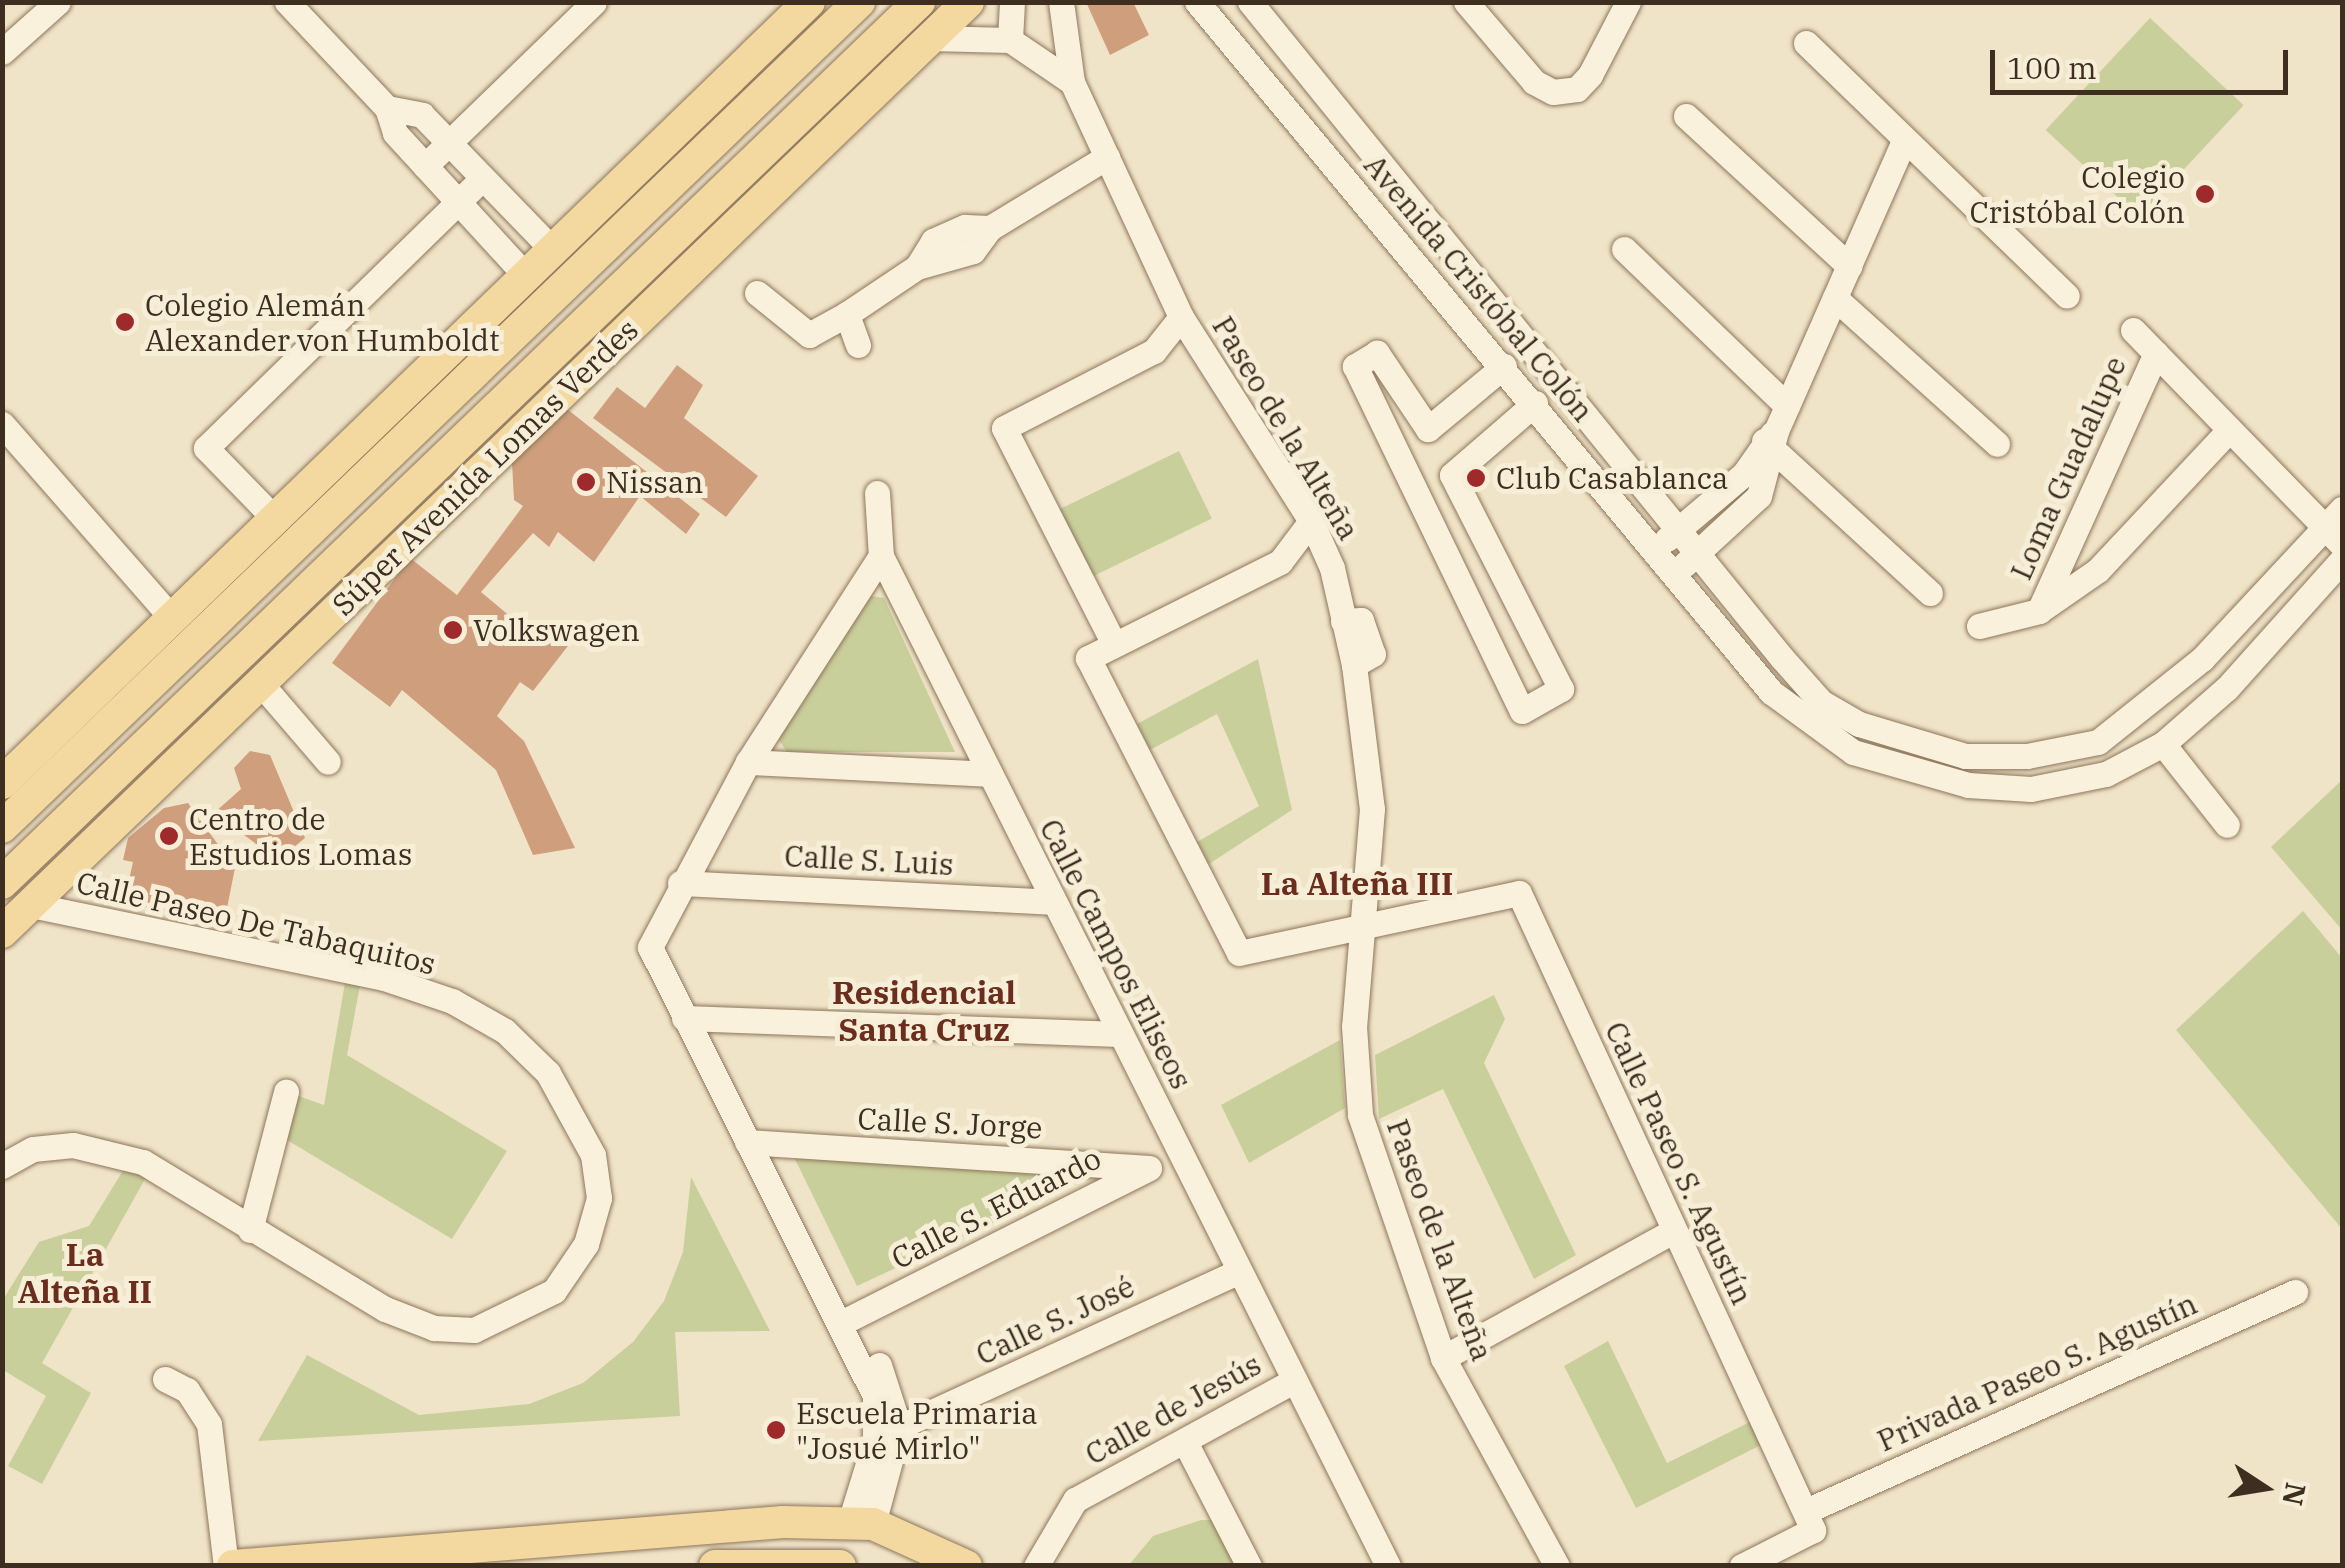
<!DOCTYPE html>
<meta charset="utf-8">
<style>
body{margin:0}
#map{position:relative;width:2345px;height:1568px;overflow:hidden;background:#f0e4c8;font-family:"IBM Plex Serif",serif}
div>[style]{position:absolute}
[style*='--x']{left:calc(var(--x)*1px);top:calc(var(--y)*1px);width:calc(var(--w)*1px);rotate:calc(var(--a)*1deg)}
.green>*{inset:0;background:#c9cf9b;transform-origin:0 0}
.building>*{inset:0;background:#cf9f7d}
.roads{filter:drop-shadow(0 0 2px #8d765c) drop-shadow(0 0 2px #8d765c)}
.minor>*{height:25px;margin:-12.5px;padding:0 12.5px;transform-origin:12.5px;border-radius:12.5px;background:#faf1dc}
.major>*{height:32px;margin:-16px;padding:0 16px;transform-origin:16px;border-radius:16px;background:#f3d9a0}
.dots>*{width:28px;height:28px;translate:-50% -50%;box-sizing:border-box;border:5px solid #f7eed8;border-radius:50%}
span{translate:-50% -50%;white-space:nowrap;text-align:center;line-height:1.15;-webkit-text-stroke:10px #f7eed8;paint-order:stroke}
.poi-label{font-size:30px;color:#3d2e20}
.right{translate:-100% -50%;text-align:right}
.left{translate:0 -50%;text-align:left}
.street-label{font-size:30px;color:#3d2e20}
.neighbourhood-label{font-size:32px;color:#6b2e1e;font-weight:700}
.frame{position:absolute;inset:0;border:5px solid #3d2e20;pointer-events:none}
.north{position:absolute;left:2215px;top:1438px;width:100px;height:100px;-webkit-text-stroke:8px #f7eed8;paint-order:stroke;rotate:102deg;font-size:28px;font-weight:700;line-height:40px;text-align:center;color:#3d2e20}
.north::after{content:'';display:block;margin:auto;width:35px;height:45px;background:#3d2e20;clip-path:polygon(50% 0,100% 100%,50% 72%,0 100%)}
.scale{position:absolute;left:1990px;top:50px;width:298px;height:45px;box-sizing:border-box;border:5px solid #3d2e20;border-top:0;padding-left:12px;font-size:30px;line-height:35px;white-space:nowrap;color:#3d2e20;-webkit-text-stroke:8px #f7eed8;paint-order:stroke}
</style>
<div id="map">
<div class="green">
<div style="left:2150px;top:18px;width:128px;height:153px;rotate:43deg"></div>
<div style="left:1179px;top:451px;width:75px;height:135px;rotate:64deg"></div>
<div style="clip-path:polygon(871px 596px,884px 598px,955px 752px,787px 752px,776px 736px)"></div>
<div style="clip-path:polygon(1258px 659px,1292px 810px,1209px 864px,1197px 842px,1259px 806px,1217px 714px,1150px 750px,1137px 724px)"></div>
<div style="clip-path:polygon(2342px 780px,2342px 930px,2271px 847px)"></div>
<div style="clip-path:polygon(2303px 911px,2342px 958px,2342px 1229px,2176px 1030px)"></div>
<div style="clip-path:polygon(346px 977px,361px 980px,347px 1055px,507px 1151px,452px 1239px,282px 1137px,293px 1094px,324px 1105px)"></div>
<div style="clip-path:polygon(1494px 995px,1505px 1019px,1484px 1063px,1576px 1255px,1534px 1279px,1443px 1089px,1379px 1119px,1375px 1055px)"></div>
<div style="clip-path:polygon(1340px 1040px,1345px 1108px,1249px 1163px,1221px 1105px)"></div>
<div style="clip-path:polygon(791px 1151px,1095px 1175px,857px 1286px)"></div>
<div style="clip-path:polygon(127px 1164px,149px 1172px,42px 1363px,91px 1393px,42px 1484px,8px 1466px,46px 1396px,3px 1370px,2px 1301px,39px 1242px,89px 1226px)"></div>
<div style="clip-path:polygon(691px 1177px,770px 1331px,675px 1332px,680px 1416px,258px 1441px,307px 1355px,419px 1415px,529px 1404px,583px 1383px,633px 1342px,664px 1301px,683px 1252px)"></div>
<div style="clip-path:polygon(1608px 1341px,1667px 1463px,1752px 1421px,1763px 1444px,1636px 1508px,1564px 1366px)"></div>
<div style="clip-path:polygon(1201px 1520px,1220px 1520px,1242px 1565px,1128px 1566px,1153px 1536px)"></div>
</div>
<div class="building">
<div style="clip-path:polygon(1086px 2px,1133px 2px,1149px 35px,1110px 55px)"></div>
<div style="clip-path:polygon(677px 365px,703px 385px,684px 418px,758px 476px,726px 517px,593px 418px,617px 387px,645px 408px)"></div>
<div style="clip-path:polygon(567px 409px,700px 514px,686px 534px,640px 496px,594px 562px,558px 532px,549px 547px,533px 533px,481px 592px,535px 637px,545px 622px,571px 642px,533px 691px,520px 682px,497px 716px,524px 741px,575px 848px,533px 855px,496px 770px,402px 690px,390px 707px,332px 663px,410px 558px,457px 595px,523px 506px,514px 500px,512px 463px)"></div>
<div style="clip-path:polygon(250px 751px,270px 755px,305px 838px,278px 860px,214px 813px,241px 789px,234px 768px)"></div>
<div style="clip-path:polygon(188px 803px,235px 868px,224px 923px,124px 903px,133px 862px,123px 860px,128px 838px,164px 808px)"></div>
</div>
<div class="roads">
<div class="minor">
<div style="--x:287;--y:2;--w:146;--a:46.7"></div>
<div style="--x:387;--y:108;--w:26;--a:72"></div>
<div style="--x:395;--y:133;--w:193;--a:47.5"></div>
<div style="--x:1061;--y:2;--w:81;--a:82.2"></div>
<div style="--x:1072;--y:82;--w:259;--a:65.1"></div>
<div style="--x:1181;--y:317;--w:242;--a:57.5"></div>
<div style="--x:1311;--y:521;--w:51;--a:65.9"></div>
<div style="--x:1332;--y:568;--w:99;--a:77.2"></div>
<div style="--x:1354;--y:665;--w:145;--a:82.9"></div>
<div style="--x:1372;--y:809;--w:218;--a:94.7"></div>
<div style="--x:1354;--y:1026;--w:89;--a:86.1"></div>
<div style="--x:1360;--y:1115;--w:257;--a:71.1"></div>
<div style="--x:1443;--y:1358;--w:237;--a:61.3"></div>
<div style="--x:1197;--y:2;--w:898;--a:50.24"></div>
<div style="--x:1771;--y:692;--w:102;--a:36.2"></div>
<div style="--x:1853;--y:752;--w:120;--a:16"></div>
<div style="--x:1968;--y:785;--w:63;--a:3.6"></div>
<div style="--x:2031;--y:789;--w:76;--a:-11.3"></div>
<div style="--x:2106;--y:774;--w:64;--a:-27.8"></div>
<div style="--x:2163;--y:744;--w:85;--a:-41.2"></div>
<div style="--x:2227;--y:688;--w:172;--a:-48.1"></div>
<div style="--x:1250;--y:2;--w:845;--a:50.96"></div>
<div style="--x:1782;--y:658;--w:59;--a:48.4"></div>
<div style="--x:1821;--y:702;--w:44;--a:30.1"></div>
<div style="--x:1859;--y:724;--w:111;--a:16.8"></div>
<div style="--x:1965;--y:756;--w:62;--a:0"></div>
<div style="--x:2027;--y:756;--w:72;--a:-11.2"></div>
<div style="--x:2098;--y:742;--w:133;--a:-38.6"></div>
<div style="--x:2202;--y:659;--w:205;--a:-47"></div>
<div style="--x:1466;--y:2;--w:105;--a:49.6"></div>
<div style="--x:1534;--y:82;--w:21;--a:28"></div>
<div style="--x:1553;--y:92;--w:24;--a:-7"></div>
<div style="--x:1577;--y:89;--w:19;--a:-47"></div>
<div style="--x:1590;--y:75;--w:82;--a:-62.5"></div>
<div style="--x:930;--y:38;--w:80;--a:1.4"></div>
<div style="--x:1010;--y:40;--w:75;--a:34.1"></div>
<div style="--x:1010;--y:40;--w:38;--a:-87"></div>
<div style="--x:1806;--y:43;--w:363;--a:44.1"></div>
<div style="--x:2;--y:52;--w:75;--a:-41.8"></div>
<div style="--x:387;--y:108;--w:36;--a:11"></div>
<div style="--x:422;--y:115;--w:187;--a:45.9"></div>
<div style="--x:1686;--y:116;--w:222;--a:42.6"></div>
<div style="--x:425;--y:166;--w:235;--a:-44.1"></div>
<div style="--x:1624;--y:249;--w:226;--a:43.9"></div>
<div style="--x:917;--y:267;--w:58;--a:-15.9"></div>
<div style="--x:973;--y:251;--w:29;--a:-54"></div>
<div style="--x:990;--y:228;--w:137;--a:-31.3"></div>
<div style="--x:757;--y:293;--w:67;--a:38.9"></div>
<div style="--x:809;--y:335;--w:43;--a:-28.9"></div>
<div style="--x:1835;--y:298;--w:218;--a:42"></div>
<div style="--x:2133;--y:330;--w:300;--a:45.8"></div>
<div style="--x:858;--y:345;--w:33;--a:-110"></div>
<div style="--x:847;--y:314;--w:84;--a:-33.9"></div>
<div style="--x:917;--y:267;--w:31;--a:-58"></div>
<div style="--x:933;--y:241;--w:35;--a:-24"></div>
<div style="--x:965;--y:227;--w:25;--a:2"></div>
<div style="--x:1504;--y:366;--w:99;--a:140.3"></div>
<div style="--x:1428;--y:429;--w:92;--a:-123.9"></div>
<div style="--x:1377;--y:353;--w:26;--a:149"></div>
<div style="--x:1355;--y:366;--w:383;--a:64.2"></div>
<div style="--x:1522;--y:711;--w:45;--a:-29.4"></div>
<div style="--x:1561;--y:689;--w:240;--a:-117"></div>
<div style="--x:1452;--y:475;--w:110;--a:-40.9"></div>
<div style="--x:2;--y:424;--w:259;--a:48.8"></div>
<div style="--x:1764;--y:441;--w:225;--a:42.5"></div>
<div style="--x:877;--y:493;--w:63;--a:86.4"></div>
<div style="--x:881;--y:556;--w:1130;--a:63.34"></div>
<div style="--x:275;--y:519;--w:99;--a:-134.2"></div>
<div style="--x:206;--y:448;--w:385;--a:-44.3"></div>
<div style="--x:1311;--y:521;--w:51;--a:127.1"></div>
<div style="--x:1280;--y:562;--w:215;--a:153.4"></div>
<div style="--x:1088;--y:658;--w:331;--a:62.9"></div>
<div style="--x:1239;--y:953;--w:286;--a:-12.1"></div>
<div style="--x:1519;--y:893;--w:702;--a:65.22"></div>
<div style="--x:1813;--y:1530;--w:80;--a:153.1"></div>
<div style="--x:1667;--y:539;--w:101;--a:-40.2"></div>
<div style="--x:1744;--y:474;--w:49;--a:-55"></div>
<div style="--x:1685;--y:564;--w:100;--a:-42.6"></div>
<div style="--x:1759;--y:496;--w:67;--a:-75.3"></div>
<div style="--x:1776;--y:431;--w:317;--a:-66.2"></div>
<div style="--x:2039;--y:611;--w:283;--a:-65.6"></div>
<div style="--x:1343;--y:621;--w:18;--a:-3"></div>
<div style="--x:1361;--y:620;--w:36;--a:71"></div>
<div style="--x:1373;--y:654;--w:22;--a:150"></div>
<div style="--x:1979;--y:626;--w:62;--a:-14"></div>
<div style="--x:2039;--y:611;--w:72;--a:-34.8"></div>
<div style="--x:2098;--y:570;--w:192;--a:-46.9"></div>
<div style="--x:1114;--y:644;--w:242;--a:-117"></div>
<div style="--x:1004;--y:428;--w:169;--a:-27.2"></div>
<div style="--x:1154;--y:351;--w:43;--a:-51.5"></div>
<div style="--x:262;--y:685;--w:101;--a:49.4"></div>
<div style="--x:2163;--y:744;--w:103;--a:51.7"></div>
<div style="--x:748;--y:762;--w:242;--a:2.8"></div>
<div style="--x:680;--y:883;--w:374;--a:2.9"></div>
<div style="--x:684;--y:1018;--w:436;--a:2.1"></div>
<div style="--x:747;--y:1142;--w:403;--a:3.7"></div>
<div style="--x:2;--y:1166;--w:35;--a:-29"></div>
<div style="--x:33;--y:1149;--w:40;--a:-5.7"></div>
<div style="--x:73;--y:1145;--w:72;--a:13.7"></div>
<div style="--x:143;--y:1162;--w:283;--a:31.3"></div>
<div style="--x:385;--y:1309;--w:53;--a:21.2"></div>
<div style="--x:434;--y:1328;--w:40;--a:2.9"></div>
<div style="--x:474;--y:1330;--w:89;--a:-26"></div>
<div style="--x:554;--y:1291;--w:57;--a:-55.8"></div>
<div style="--x:586;--y:1244;--w:48;--a:-74.2"></div>
<div style="--x:599;--y:1198;--w:43;--a:-97.9"></div>
<div style="--x:593;--y:1155;--w:94;--a:-118.8"></div>
<div style="--x:548;--y:1073;--w:60;--a:-135.7"></div>
<div style="--x:505;--y:1031;--w:61;--a:-150.5"></div>
<div style="--x:452;--y:1001;--w:72;--a:-161.3"></div>
<div style="--x:384;--y:978;--w:359;--a:-168.3"></div>
<div style="--x:250;--y:1230;--w:143;--a:-75.4"></div>
<div style="--x:843;--y:1322;--w:340;--a:-26.7"></div>
<div style="--x:1443;--y:1358;--w:263;--a:-28.9"></div>
<div style="--x:165;--y:1379;--w:25;--a:27"></div>
<div style="--x:187;--y:1390;--w:40;--a:57.1"></div>
<div style="--x:209;--y:1424;--w:143;--a:83.2"></div>
<div style="--x:899;--y:1427;--w:373;--a:-24.6"></div>
<div style="--x:1185;--y:1442;--w:140;--a:62.7"></div>
<div style="--x:1806;--y:1511;--w:536;--a:-24.13"></div>
<div style="--x:850;--y:1522;--w:85;--a:-72.8"></div>
<div style="--x:875;--y:1441;--w:45;--a:-90"></div>
<div style="--x:875;--y:1396;--w:502;--a:-116.62"></div>
<div style="--x:650;--y:947;--w:209;--a:-62.1"></div>
<div style="--x:748;--y:762;--w:245;--a:-57.2"></div>
<div style="--x:873;--y:1524;--w:100;--a:-75"></div>
<div style="--x:899;--y:1427;--w:65;--a:-107.9"></div>
<div style="--x:1036;--y:1566;--w:77;--a:-59.4"></div>
<div style="--x:1075;--y:1500;--w:248;--a:-28.6"></div>
</div>
<div class="major">
<div style="--x:2;--y:783;--w:1123;--a:-44.06"></div>
<div style="--x:2;--y:827;--w:1190;--a:-43.91"></div>
<div style="--x:2;--y:883;--w:1272;--a:-43.85"></div>
<div style="--x:2;--y:932;--w:1341;--a:-43.91"></div>
<div style="--x:233;--y:1566;--w:552;--a:-4.57"></div>
<div style="--x:783;--y:1522;--w:90;--a:1.3"></div>
<div style="--x:873;--y:1524;--w:102;--a:24.3"></div>
<div style="--x:715;--y:1566;--w:125;--a:0"></div>
</div>
</div>
<div class="dots">
<div style="left:2205px;top:194px;background:#9e2a2b"></div>
<div style="left:125px;top:322px;background:#9e2a2b"></div>
<div style="left:1476px;top:478px;background:#9e2a2b"></div>
<div style="left:586px;top:482px;background:#9e2a2b"></div>
<div style="left:453px;top:630px;background:#9e2a2b"></div>
<div style="left:169px;top:836px;background:#9e2a2b"></div>
<div style="left:776px;top:1430px;background:#9e2a2b"></div>
</div>
<div class="poi-label">
<span class="right" style="left:2185px;top:194px">Colegio<br>Cristóbal Colón</span>
<span class="left" style="left:145px;top:322px">Colegio Alemán<br>Alexander von Humboldt</span>
<span class="left" style="left:1496px;top:478px">Club Casablanca</span>
<span class="left" style="left:606px;top:482px">Nissan</span>
<span class="left" style="left:473px;top:630px">Volkswagen</span>
<span class="left" style="left:189px;top:836px">Centro de<br>Estudios Lomas</span>
<span class="left" style="left:796px;top:1430px">Escuela Primaria<br>"Josué Mirlo"</span>
</div>
<div class="street-label">
<span style="left:1479px;top:288px;rotate:50deg">Avenida Cristóbal Colón</span>
<span style="left:1286px;top:428px;rotate:59deg">Paseo de la Alteña</span>
<span style="left:485px;top:467px;rotate:-44deg">Súper Avenida Lomas Verdes</span>
<span style="left:2068px;top:468px;rotate:-66deg">Loma Guadalupe</span>
<span style="left:869px;top:860px;rotate:3deg">Calle S. Luis</span>
<span style="left:256px;top:923px;rotate:13deg">Calle Paseo De Tabaquitos</span>
<span style="left:1116px;top:954px;rotate:63deg">Calle Campos Eliseos</span>
<span style="left:950px;top:1123px;rotate:3deg">Calle S. Jorge</span>
<span style="left:1679px;top:1163px;rotate:65deg">Calle Paseo S. Agustín</span>
<span style="left:996px;top:1208px;rotate:-27deg">Calle S. Eduardo</span>
<span style="left:1440px;top:1240px;rotate:70deg">Paseo de la Alteña</span>
<span style="left:1055px;top:1320px;rotate:-25deg">Calle S. José</span>
<span style="left:2037px;top:1372px;rotate:-24deg">Privada Paseo S. Agustín</span>
<span style="left:1173px;top:1409px;rotate:-29deg">Calle de Jesús</span>
</div>
<div class="neighbourhood-label">
<span style="left:1357px;top:883px">La Alteña III</span>
<span style="left:924px;top:1011px">Residencial<br>Santa Cruz</span>
<span style="left:85px;top:1273px">La<br>Alteña II</span>
</div>
<div class="frame"></div>
<div class="north">N</div>
<div class="scale">100 m</div>
</div>
